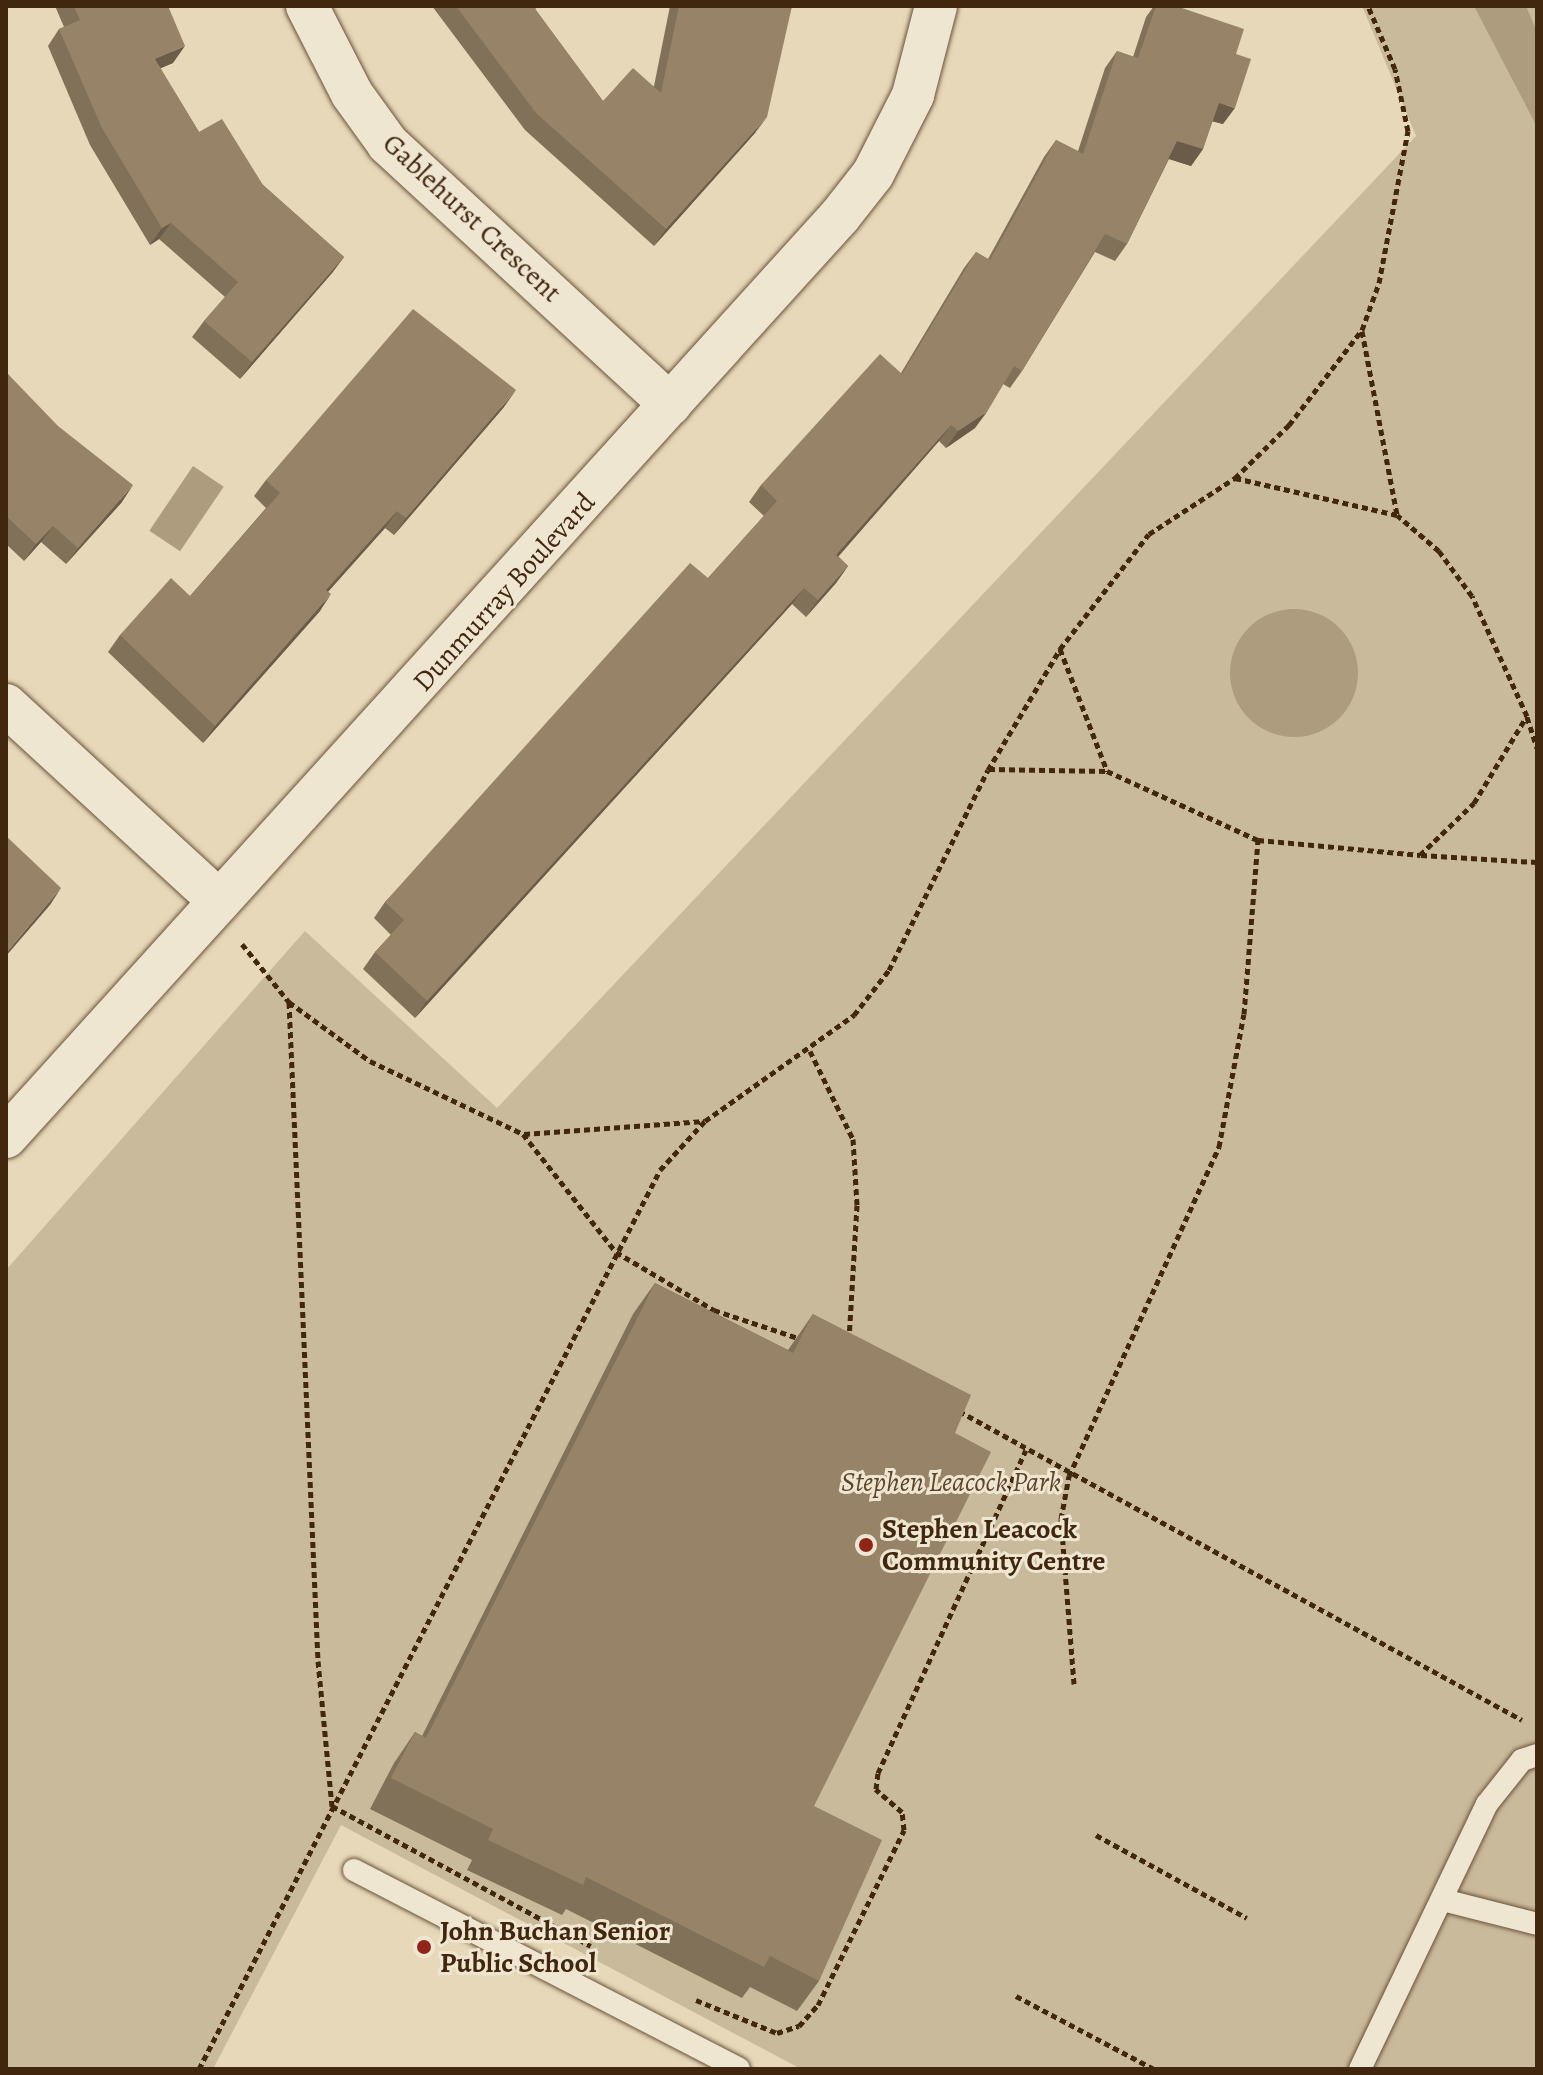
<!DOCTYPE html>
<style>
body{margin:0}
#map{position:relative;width:1543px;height:2075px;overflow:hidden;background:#e6d8b9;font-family:Alegreya,serif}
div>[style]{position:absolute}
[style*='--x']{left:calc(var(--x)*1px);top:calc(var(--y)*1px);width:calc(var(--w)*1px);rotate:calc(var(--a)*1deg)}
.green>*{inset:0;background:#caba9c}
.water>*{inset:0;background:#ae9c7f;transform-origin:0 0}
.round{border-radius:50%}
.path>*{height:5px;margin-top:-2.5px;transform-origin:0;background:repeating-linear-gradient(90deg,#42270f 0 6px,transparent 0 10px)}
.roads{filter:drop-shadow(0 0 2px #6b533a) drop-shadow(0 0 2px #6b533a)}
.lane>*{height:22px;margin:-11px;padding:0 11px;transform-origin:11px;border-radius:11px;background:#efe6d2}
.street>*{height:42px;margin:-21px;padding:0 21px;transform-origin:21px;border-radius:21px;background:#efe6d2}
.wall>*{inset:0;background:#827159}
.shaded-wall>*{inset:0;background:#6a5c48}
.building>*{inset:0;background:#978367}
.dots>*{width:22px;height:22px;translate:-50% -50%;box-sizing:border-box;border:4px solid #efe6d2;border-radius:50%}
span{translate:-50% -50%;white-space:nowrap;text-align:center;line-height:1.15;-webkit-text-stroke:6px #efe6d2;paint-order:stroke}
.street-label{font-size:28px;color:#42270f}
.park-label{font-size:28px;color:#5d442b;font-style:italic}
.poi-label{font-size:28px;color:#42270f;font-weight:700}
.left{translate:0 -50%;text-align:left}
.frame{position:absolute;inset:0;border:8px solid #42270f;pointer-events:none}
</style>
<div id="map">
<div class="green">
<div style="clip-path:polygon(1362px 6px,1537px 6px,1537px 2069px,801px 2069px,341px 1825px,213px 2069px,6px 2069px,6px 1270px,305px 931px,497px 1108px,1416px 136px)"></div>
</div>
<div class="water">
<div style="clip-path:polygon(1474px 6px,1526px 6px,1537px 32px,1537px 127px)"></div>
<div style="left:193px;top:466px;width:37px;height:78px;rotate:34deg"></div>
<div class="round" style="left:1230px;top:609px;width:128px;height:128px"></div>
</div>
<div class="path">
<div style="--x:1362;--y:331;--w:187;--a:79.2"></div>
<div style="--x:1060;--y:649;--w:131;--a:68.9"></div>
<div style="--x:1527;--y:717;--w:33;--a:72"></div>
<div style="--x:989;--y:769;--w:118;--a:1"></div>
<div style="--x:1107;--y:771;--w:166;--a:24.6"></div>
<div style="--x:1258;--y:840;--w:163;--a:5.3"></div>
<div style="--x:1420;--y:855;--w:75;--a:-43.9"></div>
<div style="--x:1474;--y:803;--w:102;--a:-58.7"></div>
<div style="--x:1527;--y:716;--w:132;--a:-114.6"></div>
<div style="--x:1472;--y:596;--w:56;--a:-126.3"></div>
<div style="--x:1439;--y:551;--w:55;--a:-139.4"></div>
<div style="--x:1397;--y:515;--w:166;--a:-167.1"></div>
<div style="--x:1421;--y:855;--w:116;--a:3.5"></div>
<div style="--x:242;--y:944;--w:75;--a:51"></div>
<div style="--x:289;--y:1002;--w:100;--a:36.1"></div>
<div style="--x:370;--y:1061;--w:170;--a:25.5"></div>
<div style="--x:523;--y:1134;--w:150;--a:51.8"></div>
<div style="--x:616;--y:1252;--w:114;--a:30.6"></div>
<div style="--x:714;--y:1310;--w:92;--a:18.4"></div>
<div style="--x:289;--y:1002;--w:660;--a:87.48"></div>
<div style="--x:318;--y:1661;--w:146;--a:84.5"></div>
<div style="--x:332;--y:1806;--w:294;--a:28.4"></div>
<div style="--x:810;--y:1051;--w:98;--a:64"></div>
<div style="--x:853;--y:1139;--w:66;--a:86.5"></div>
<div style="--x:857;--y:1205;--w:133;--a:93.4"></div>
<div style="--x:524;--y:1134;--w:181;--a:-4.1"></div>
<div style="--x:959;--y:1411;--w:642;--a:28.76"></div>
<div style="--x:1074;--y:1684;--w:166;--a:-94.5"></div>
<div style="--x:1061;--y:1519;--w:44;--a:-79.5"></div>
<div style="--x:1069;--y:1476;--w:362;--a:-65.5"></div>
<div style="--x:1219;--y:1147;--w:135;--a:-79.4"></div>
<div style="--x:1244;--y:1014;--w:175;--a:-85.4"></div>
<div style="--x:1096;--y:1835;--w:172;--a:28.8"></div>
<div style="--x:1016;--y:1996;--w:156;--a:27.9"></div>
<div style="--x:696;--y:2000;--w:87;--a:22.2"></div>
<div style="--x:777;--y:2033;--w:23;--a:-18"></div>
<div style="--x:799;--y:2026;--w:28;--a:-48"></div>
<div style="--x:818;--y:2005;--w:195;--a:-63.8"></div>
<div style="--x:904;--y:1830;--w:18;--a:-96"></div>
<div style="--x:902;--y:1812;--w:35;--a:-139"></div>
<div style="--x:876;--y:1789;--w:16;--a:-83"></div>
<div style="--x:878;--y:1773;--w:355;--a:-65.4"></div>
<div style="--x:199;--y:2069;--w:1010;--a:-62.85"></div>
<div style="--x:660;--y:1170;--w:67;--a:-47.4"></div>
<div style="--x:705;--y:1121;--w:183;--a:-35.4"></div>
<div style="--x:854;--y:1015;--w:57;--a:-52.1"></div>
<div style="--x:889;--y:970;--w:223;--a:-63.7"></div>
<div style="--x:988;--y:770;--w:141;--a:-59.2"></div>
<div style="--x:1060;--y:649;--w:145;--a:-52.3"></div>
<div style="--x:1149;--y:534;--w:103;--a:-33.1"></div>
<div style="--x:1235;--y:478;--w:76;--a:-44.5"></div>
<div style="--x:1289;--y:425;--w:120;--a:-52.5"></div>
<div style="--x:1362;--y:330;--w:50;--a:-70.1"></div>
<div style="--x:1379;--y:283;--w:155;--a:-79.2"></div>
<div style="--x:1408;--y:131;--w:63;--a:-101.8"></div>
<div style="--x:1395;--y:69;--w:69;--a:-113.2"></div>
</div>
<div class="roads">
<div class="lane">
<div style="--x:354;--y:1870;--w:433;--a:27.3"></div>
<div style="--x:1443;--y:1900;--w:97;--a:14.3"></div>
<div style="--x:1360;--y:2069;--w:294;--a:-64.4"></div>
<div style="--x:1487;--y:1804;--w:56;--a:-51.5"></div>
<div style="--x:1522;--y:1760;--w:16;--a:-18"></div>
</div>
<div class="street">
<div style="--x:307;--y:6;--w:99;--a:62.9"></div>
<div style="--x:352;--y:94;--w:62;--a:54.2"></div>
<div style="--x:388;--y:144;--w:384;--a:42.7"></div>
<div style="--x:6;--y:705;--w:289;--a:42.6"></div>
<div style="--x:6;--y:1137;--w:1242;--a:-47.84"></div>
<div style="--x:840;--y:216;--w:53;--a:-51.8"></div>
<div style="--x:873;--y:174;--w:89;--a:-63.1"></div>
<div style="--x:913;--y:95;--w:92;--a:-75.5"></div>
</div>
</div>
<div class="wall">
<div style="clip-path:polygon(55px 6px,168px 6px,173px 63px,160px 68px,199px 132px,263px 185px,344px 257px,332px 273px,240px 379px,192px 337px,204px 321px,225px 297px,159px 239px,150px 245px,90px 145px,48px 46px,59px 29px,64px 27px)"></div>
<div style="clip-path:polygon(432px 6px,539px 6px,535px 9px,603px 101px,654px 86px,670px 6px,792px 6px,755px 133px,654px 246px,525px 130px)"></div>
<div style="clip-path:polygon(1154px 6px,1176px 6px,1236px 54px,1223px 124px,1212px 121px,1203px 149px,1191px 166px,1169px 159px,1127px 244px,1115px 261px,1095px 252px,1022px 371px,1010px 388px,1003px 384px,975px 428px,946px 448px,939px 441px,838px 556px,848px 566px,836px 583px,806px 617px,792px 604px,415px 1018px,363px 969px,375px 952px,391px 935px,374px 918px,385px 902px,708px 578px,764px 516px,749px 502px,761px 485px,901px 373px,964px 268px,976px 252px,988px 259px,1044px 157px,1056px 140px,1078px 151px,1105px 68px,1117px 51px,1133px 57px,1146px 17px)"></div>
<div style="clip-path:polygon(6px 372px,122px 502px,66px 564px,41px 542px,24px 561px,6px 544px)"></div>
<div style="clip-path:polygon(504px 407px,394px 535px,385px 528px,328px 592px,320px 611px,203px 743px,108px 652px,120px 635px,190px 596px,266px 508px,254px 496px,266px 480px)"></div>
<div style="clip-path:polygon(655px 1283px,788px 1350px,813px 1314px,955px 1433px,814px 1806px,819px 1981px,797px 2011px,750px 1987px,742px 1998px,566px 1909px,562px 1915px,467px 1870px,472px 1860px,370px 1809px,394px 1763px,415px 1732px,422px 1736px,633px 1314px)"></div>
</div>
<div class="shaded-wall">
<div style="clip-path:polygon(185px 46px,173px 63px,143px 76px,155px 59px)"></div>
<div style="clip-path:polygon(1219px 103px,1235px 108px,1223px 124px,1207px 120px)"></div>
<div style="clip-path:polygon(767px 117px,755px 133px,654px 246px,666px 229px)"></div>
<div style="clip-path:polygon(1177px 141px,1203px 149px,1191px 166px,1166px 158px)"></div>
<div style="clip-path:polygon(171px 223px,159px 239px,150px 245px,162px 228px)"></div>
<div style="clip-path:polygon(344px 257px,332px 273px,240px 379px,252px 362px)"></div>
<div style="clip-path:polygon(516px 390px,504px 407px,394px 535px,406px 518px)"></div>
<div style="clip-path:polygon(987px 412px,975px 428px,946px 448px,958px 431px)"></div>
<div style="clip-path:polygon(951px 425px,939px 441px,825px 572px,836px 555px)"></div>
<div style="clip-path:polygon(133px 485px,122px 502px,66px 564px,78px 548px)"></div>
<div style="clip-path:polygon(397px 511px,385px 528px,314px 607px,326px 590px)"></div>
<div style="clip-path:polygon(53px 526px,41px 542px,24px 561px,36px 544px)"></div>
<div style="clip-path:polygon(848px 566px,836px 583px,806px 617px,818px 600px)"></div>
<div style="clip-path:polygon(804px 588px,792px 604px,415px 1018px,427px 1001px)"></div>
<div style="clip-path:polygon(331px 594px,320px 611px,203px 743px,215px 726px)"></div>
<div style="clip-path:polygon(61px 888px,50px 905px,6px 956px,6px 953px)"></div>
</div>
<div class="building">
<div style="clip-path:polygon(74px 6px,168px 6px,185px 46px,155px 59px,199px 132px,222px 119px,263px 185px,344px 257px,252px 362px,204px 321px,238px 282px,171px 223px,162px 228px,102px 128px,59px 29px,80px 20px)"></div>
<div style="clip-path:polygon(456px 6px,533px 6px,603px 101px,633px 68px,661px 93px,679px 6px,792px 6px,767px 117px,666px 229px,536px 113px)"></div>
<div style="clip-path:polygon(1156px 6px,1176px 6px,1244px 29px,1236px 54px,1251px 59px,1235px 108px,1219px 103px,1203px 149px,1177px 141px,1127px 244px,1105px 234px,1022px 371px,1014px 366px,987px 412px,958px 431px,951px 425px,836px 555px,848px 566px,818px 600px,804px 588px,427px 1001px,375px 952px,404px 920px,385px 902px,690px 563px,708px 578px,777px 501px,761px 485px,880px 354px,902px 374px,976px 252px,990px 260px,1056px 140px,1083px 154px,1117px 51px,1138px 58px)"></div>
<div style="clip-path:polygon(413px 309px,516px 390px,406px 518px,397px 511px,326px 590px,331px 594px,215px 726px,120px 635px,171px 578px,190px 596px,280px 493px,266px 480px)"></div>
<div style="clip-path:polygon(6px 372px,58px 426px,133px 485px,78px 548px,53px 526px,36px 544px,6px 516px)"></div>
<div style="clip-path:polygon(6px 836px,61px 888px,6px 953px)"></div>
<div style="clip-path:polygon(655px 1283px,793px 1353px,813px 1314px,971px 1395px,955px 1433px,991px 1452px,814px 1806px,882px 1840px,819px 1981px,770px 1956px,764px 1967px,586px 1877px,583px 1885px,488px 1840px,493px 1829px,391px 1778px,415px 1732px,426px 1738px)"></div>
</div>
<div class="dots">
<div style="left:866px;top:1545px;background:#8f2418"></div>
<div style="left:424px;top:1947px;background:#8f2418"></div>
</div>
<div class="street-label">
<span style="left:472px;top:218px;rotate:43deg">Gablehurst Crescent</span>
<span style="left:504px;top:592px;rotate:-48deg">Dunmurray Boulevard</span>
</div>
<div class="park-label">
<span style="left:951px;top:1482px">Stephen Leacock Park</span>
</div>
<div class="poi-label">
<span class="left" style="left:882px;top:1545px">Stephen Leacock<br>Community Centre</span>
<span class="left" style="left:440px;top:1947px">John Buchan Senior<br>Public School</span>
</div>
<div class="frame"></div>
</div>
